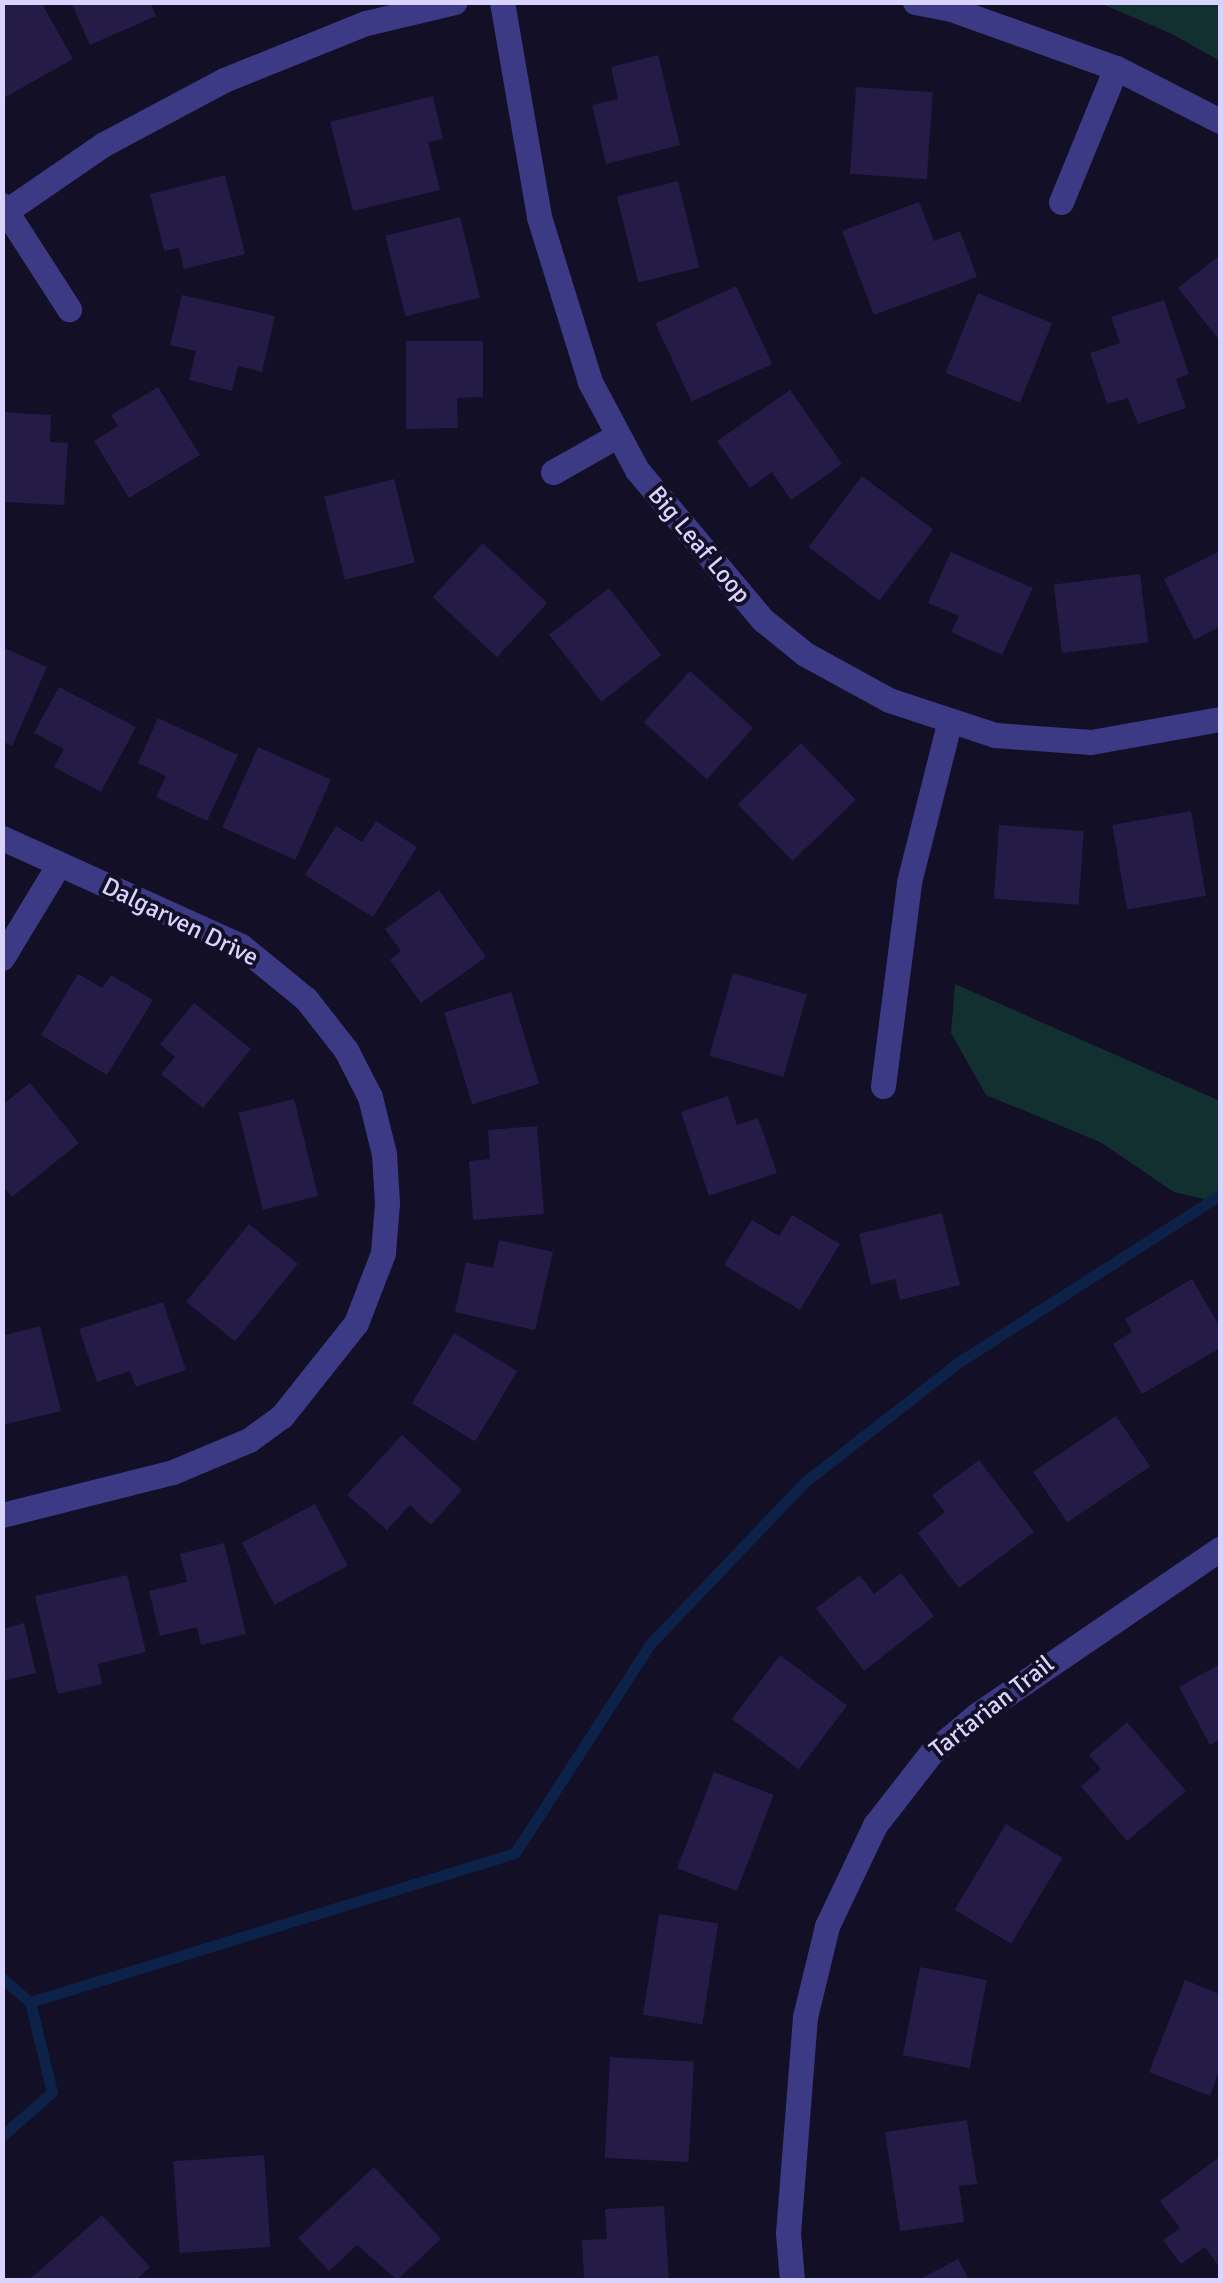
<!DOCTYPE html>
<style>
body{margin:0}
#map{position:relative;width:1223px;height:2283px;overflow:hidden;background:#130f26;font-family:Signika,sans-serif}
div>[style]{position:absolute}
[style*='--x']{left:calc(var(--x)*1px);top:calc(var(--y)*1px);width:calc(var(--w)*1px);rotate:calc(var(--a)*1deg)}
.green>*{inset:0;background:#12302f}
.stream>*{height:11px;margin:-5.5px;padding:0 5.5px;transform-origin:5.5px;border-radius:5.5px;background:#0c2248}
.building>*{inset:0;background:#241b47;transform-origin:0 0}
.minor>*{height:25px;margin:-12.5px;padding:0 12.5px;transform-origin:12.5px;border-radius:12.5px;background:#3d3a85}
span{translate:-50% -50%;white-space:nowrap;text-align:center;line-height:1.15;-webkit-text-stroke:8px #130f26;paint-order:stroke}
.street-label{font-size:25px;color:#d9d4ff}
.frame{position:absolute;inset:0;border:5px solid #d9d4ff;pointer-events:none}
</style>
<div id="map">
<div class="green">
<div style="clip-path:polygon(1100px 3px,1220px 3px,1220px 61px,1172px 34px)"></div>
<div style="clip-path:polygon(955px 984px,1220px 1101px,1220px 1203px,1174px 1192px,1100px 1142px,986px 1095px,951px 1033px)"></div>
</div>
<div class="stream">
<div style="--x:2;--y:1978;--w:37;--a:41"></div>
<div style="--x:30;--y:2002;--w:93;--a:76.3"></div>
<div style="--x:52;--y:2092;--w:67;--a:138.7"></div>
<div style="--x:30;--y:2002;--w:507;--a:-17.08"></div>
<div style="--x:515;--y:1853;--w:250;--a:-57.1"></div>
<div style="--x:651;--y:1643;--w:224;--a:-46.3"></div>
<div style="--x:806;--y:1481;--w:194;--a:-37.9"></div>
<div style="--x:959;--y:1362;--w:310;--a:-32.6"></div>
</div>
<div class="building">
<div style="clip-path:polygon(41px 2px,73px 59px,4px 98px,2px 4px)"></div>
<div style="clip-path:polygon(71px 2px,150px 2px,156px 16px,90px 45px)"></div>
<div style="clip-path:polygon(658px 55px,680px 145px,606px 164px,592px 105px,618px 99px,611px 67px)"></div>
<div style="left:856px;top:87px;width:77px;height:87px;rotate:4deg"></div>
<div style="clip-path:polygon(433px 96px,443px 139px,428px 142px,440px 190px,353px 211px,330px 122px)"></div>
<div style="clip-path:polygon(225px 175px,245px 254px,184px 269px,179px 248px,164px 251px,150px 194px)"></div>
<div style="left:678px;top:181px;width:89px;height:63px;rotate:76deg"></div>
<div style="clip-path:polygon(919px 202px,934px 241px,960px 231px,977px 277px,874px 315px,842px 231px)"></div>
<div style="left:460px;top:217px;width:83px;height:77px;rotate:76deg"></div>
<div style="clip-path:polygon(1220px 255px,1220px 341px,1178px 288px)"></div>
<div style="left:736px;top:286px;width:86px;height:89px;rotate:65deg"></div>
<div style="left:978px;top:293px;width:80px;height:86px;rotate:22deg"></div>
<div style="clip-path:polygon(182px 295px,275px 316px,262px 372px,238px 366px,232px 391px,189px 380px,196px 351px,170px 345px)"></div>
<div style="clip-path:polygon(1164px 300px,1189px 374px,1176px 379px,1186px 408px,1138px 424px,1128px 398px,1107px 404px,1090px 353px,1120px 343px,1111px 317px)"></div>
<div style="clip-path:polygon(406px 341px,483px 341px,483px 397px,457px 398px,458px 428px,406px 429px)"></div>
<div style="clip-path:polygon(158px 387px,200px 455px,129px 498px,94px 441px,118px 426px,111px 415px)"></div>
<div style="clip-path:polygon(790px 390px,842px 464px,791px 500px,772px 472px,750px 488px,717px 441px)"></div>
<div style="clip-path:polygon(2px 412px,51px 415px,50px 442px,68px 443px,64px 505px,2px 502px)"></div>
<div style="left:862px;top:476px;width:89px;height:89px;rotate:37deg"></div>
<div style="left:394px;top:479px;width:86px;height:72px;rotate:76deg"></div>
<div style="left:483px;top:543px;width:88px;height:74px;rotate:43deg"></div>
<div style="clip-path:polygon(1220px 551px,1220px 627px,1194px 640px,1164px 579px)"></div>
<div style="clip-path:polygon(951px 552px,1033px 588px,1002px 655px,951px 632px,959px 616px,928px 603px)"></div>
<div style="left:1140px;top:574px;width:69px;height:87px;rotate:83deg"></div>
<div style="left:609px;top:588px;width:85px;height:76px;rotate:52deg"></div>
<div style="clip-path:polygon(2px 647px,47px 667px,12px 746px,2px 741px)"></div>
<div style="left:690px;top:671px;width:85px;height:69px;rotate:42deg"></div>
<div style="clip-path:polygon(59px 687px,136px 727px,101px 792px,54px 767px,64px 749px,34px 733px)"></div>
<div style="clip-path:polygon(158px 718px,238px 755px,207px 821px,156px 797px,166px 776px,138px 763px)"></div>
<div style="left:801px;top:743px;width:79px;height:88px;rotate:46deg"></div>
<div style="left:258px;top:747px;width:80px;height:88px;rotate:24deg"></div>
<div style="left:1191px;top:811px;width:86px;height:80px;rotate:80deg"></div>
<div style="clip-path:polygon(376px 821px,417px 847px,373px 917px,305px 875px,336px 826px,362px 842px)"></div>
<div style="left:999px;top:825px;width:85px;height:74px;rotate:4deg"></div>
<div style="clip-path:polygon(439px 890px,486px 957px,421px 1003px,390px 960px,401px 951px,385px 929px)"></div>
<div style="left:733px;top:973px;width:77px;height:86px;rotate:16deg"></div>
<div style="clip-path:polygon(78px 974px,102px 988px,111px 975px,153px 1000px,107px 1075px,41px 1035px)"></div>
<div style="left:511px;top:992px;width:96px;height:70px;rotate:73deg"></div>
<div style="clip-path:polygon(194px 1003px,251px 1049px,203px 1108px,161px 1074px,175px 1057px,160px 1044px)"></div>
<div style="clip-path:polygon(30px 1083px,79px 1143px,12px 1197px,2px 1185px,2px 1105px)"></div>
<div style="clip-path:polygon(728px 1096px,737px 1125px,758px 1118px,777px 1173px,709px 1196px,681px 1112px)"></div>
<div style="left:294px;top:1099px;width:100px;height:57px;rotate:76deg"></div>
<div style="clip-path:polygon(537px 1126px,544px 1214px,473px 1220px,469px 1161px,490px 1159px,488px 1130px)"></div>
<div style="clip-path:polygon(942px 1213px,960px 1285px,900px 1300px,895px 1279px,871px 1285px,859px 1234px)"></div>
<div style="clip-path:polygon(792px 1215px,840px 1244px,800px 1310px,724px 1265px,752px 1220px,779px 1236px)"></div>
<div style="left:249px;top:1224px;width:63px;height:100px;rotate:39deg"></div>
<div style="clip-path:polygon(499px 1240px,553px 1252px,535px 1330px,455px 1312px,466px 1262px,493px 1268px)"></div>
<div style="clip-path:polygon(1192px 1279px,1220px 1327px,1220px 1348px,1142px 1394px,1113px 1344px,1132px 1332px,1125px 1319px)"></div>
<div style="clip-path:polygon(163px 1302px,186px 1370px,136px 1387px,130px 1371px,97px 1382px,79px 1329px)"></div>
<div style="clip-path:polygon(40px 1326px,61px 1411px,2px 1425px,2px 1336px)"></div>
<div style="left:454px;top:1333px;width:74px;height:82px;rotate:31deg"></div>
<div style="left:1116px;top:1416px;width:61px;height:100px;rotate:56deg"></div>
<div style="clip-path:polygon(402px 1435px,462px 1490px,431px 1525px,410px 1505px,387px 1530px,347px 1495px)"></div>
<div style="clip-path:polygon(979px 1460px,1034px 1532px,959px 1588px,918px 1533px,945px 1512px,932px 1495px)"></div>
<div style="left:315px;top:1504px;width:70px;height:83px;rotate:62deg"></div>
<div style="clip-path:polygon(224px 1543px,246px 1634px,201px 1645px,197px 1627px,160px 1636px,149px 1591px,187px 1582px,180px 1554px)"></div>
<div style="clip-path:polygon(901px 1573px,934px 1616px,864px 1671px,816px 1608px,860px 1575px,874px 1594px)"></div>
<div style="clip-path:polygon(127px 1575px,146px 1652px,98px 1664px,102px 1684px,58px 1694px,35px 1596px)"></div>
<div style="clip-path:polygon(24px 1623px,36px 1673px,2px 1681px,2px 1629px)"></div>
<div style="left:780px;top:1655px;width:84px;height:80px;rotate:37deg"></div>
<div style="clip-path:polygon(1220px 1664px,1220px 1739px,1210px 1745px,1179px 1687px)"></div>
<div style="clip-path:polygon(1127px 1722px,1186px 1791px,1127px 1841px,1081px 1786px,1101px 1769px,1089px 1755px)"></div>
<div style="left:714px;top:1772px;width:64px;height:103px;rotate:21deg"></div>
<div style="left:1006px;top:1824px;width:66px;height:100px;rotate:31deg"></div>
<div style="left:659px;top:1914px;width:60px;height:102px;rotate:9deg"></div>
<div style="left:920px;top:1967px;width:68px;height:90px;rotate:11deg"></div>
<div style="clip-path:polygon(1185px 1980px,1220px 1994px,1220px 2068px,1210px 2096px,1149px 2072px)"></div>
<div style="left:610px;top:2057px;width:84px;height:101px;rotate:3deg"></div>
<div style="clip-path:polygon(967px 2120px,977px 2184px,959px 2186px,964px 2222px,900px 2231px,885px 2132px)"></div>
<div style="left:264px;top:2155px;width:92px;height:91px;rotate:86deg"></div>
<div style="clip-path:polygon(1218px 2158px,1220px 2268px,1205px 2247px,1181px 2264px,1163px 2240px,1180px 2228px,1160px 2201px)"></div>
<div style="clip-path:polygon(374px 2167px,441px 2239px,397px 2280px,357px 2245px,329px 2271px,298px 2238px)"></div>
<div style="clip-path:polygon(664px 2206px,669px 2280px,584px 2280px,582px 2240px,607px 2239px,605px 2209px)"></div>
<div style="clip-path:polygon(102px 2215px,150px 2267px,136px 2280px,29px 2280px)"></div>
<div style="clip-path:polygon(958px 2259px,969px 2280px,918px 2280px)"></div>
</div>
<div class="minor">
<div style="--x:502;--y:2;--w:218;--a:80.2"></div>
<div style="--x:539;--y:217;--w:173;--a:72.8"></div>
<div style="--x:590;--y:382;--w:100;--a:61.9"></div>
<div style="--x:637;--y:470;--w:196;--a:50"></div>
<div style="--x:763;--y:620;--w:54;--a:39"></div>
<div style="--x:805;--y:654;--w:96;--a:28.7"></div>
<div style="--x:889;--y:700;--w:112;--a:18.3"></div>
<div style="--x:995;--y:735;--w:96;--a:4.2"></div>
<div style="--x:1091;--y:742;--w:131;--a:-10.1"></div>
<div style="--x:915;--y:2;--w:37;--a:11"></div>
<div style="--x:951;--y:9;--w:175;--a:19.7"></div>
<div style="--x:1116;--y:68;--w:117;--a:27"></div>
<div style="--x:1061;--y:202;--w:145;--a:-67.7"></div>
<div style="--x:2;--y:205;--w:124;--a:57.2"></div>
<div style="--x:2;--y:214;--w:124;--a:-34.5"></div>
<div style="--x:104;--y:144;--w:136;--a:-28.1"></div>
<div style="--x:224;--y:80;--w:153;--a:-21.9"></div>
<div style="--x:366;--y:23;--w:91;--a:-13.3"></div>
<div style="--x:553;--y:472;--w:73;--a:-29.4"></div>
<div style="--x:2;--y:838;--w:262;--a:24.3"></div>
<div style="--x:241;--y:946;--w:84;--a:39.2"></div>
<div style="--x:306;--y:999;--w:65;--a:51.9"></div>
<div style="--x:346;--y:1050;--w:53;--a:62.9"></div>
<div style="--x:370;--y:1097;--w:59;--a:76.2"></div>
<div style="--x:384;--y:1154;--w:49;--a:86.5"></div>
<div style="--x:387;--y:1203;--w:50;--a:94.6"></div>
<div style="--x:383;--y:1253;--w:75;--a:111.1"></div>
<div style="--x:356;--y:1323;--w:119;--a:128.5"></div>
<div style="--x:282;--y:1416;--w:41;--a:144"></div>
<div style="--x:249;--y:1440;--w:82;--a:157.2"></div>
<div style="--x:173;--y:1472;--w:176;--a:165.9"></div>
<div style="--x:2;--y:958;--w:110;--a:-58.8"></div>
<div style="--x:883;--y:1086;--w:206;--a:-82.7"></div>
<div style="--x:909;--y:882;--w:163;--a:-75.8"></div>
<div style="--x:792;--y:2280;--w:47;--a:-94.9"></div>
<div style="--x:788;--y:2233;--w:217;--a:-85.5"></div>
<div style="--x:805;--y:2017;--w:94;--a:-76.4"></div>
<div style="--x:827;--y:1926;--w:112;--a:-64.6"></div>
<div style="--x:875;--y:1825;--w:91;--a:-52.1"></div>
<div style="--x:931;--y:1753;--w:61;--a:-39.7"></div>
<div style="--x:978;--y:1714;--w:293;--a:-34.3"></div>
</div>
<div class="street-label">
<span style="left:699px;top:545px;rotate:50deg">Big Leaf Loop</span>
<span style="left:180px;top:922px;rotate:26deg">Dalgarven Drive</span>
<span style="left:992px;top:1707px;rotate:-38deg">Tartarian Trail</span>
</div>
<div class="frame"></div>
</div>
